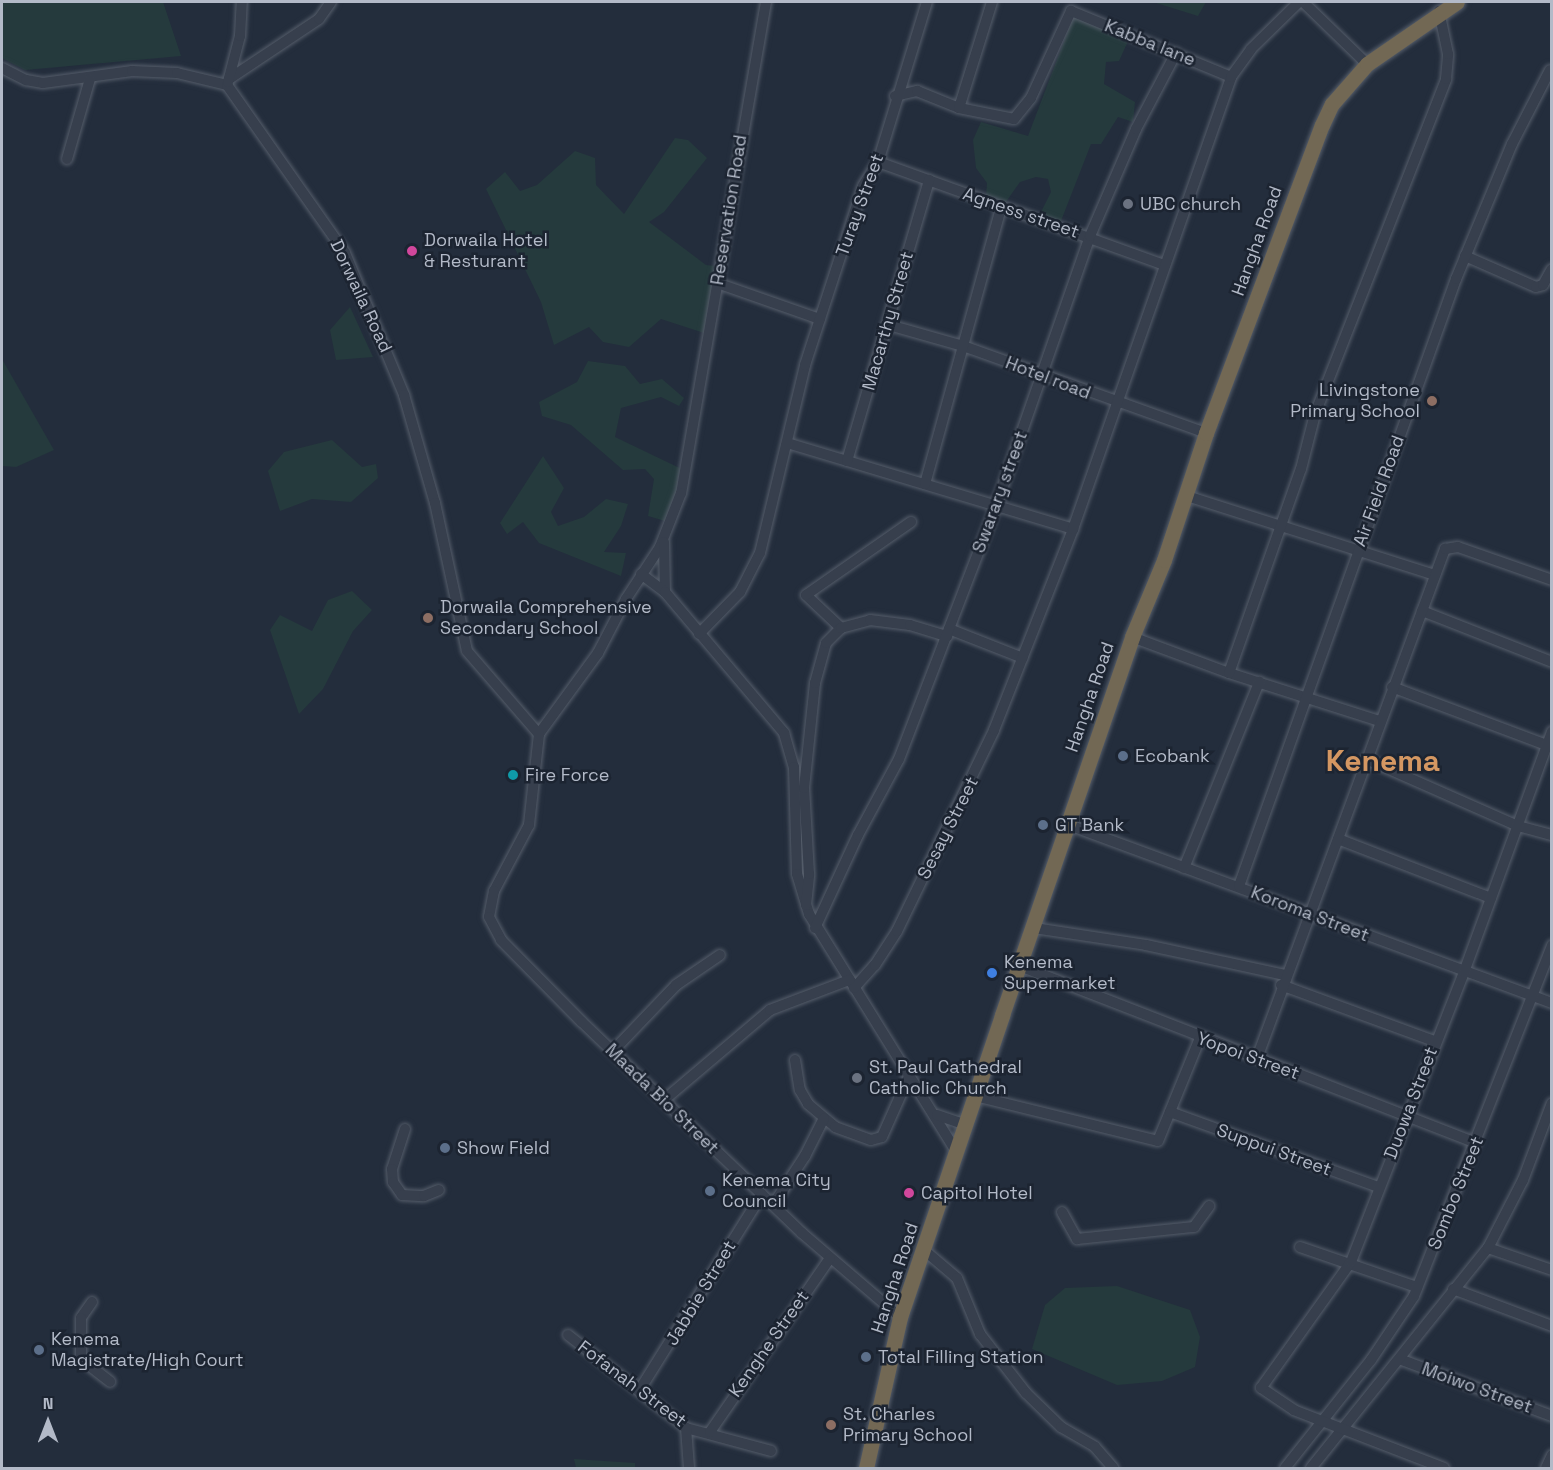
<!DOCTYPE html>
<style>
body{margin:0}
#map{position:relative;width:1553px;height:1470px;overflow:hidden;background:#232d3c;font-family:"Space Grotesk",sans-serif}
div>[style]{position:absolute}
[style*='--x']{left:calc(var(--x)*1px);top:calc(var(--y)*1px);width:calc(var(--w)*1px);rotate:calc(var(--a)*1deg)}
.green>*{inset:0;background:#253a3d}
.roads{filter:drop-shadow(0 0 2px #555d6a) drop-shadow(0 0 2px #555d6a)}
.minor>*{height:10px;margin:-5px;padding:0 5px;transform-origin:5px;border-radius:5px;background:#373f4d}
.highway>*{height:15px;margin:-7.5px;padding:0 7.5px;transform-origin:7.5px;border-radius:7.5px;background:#726854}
.dots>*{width:16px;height:16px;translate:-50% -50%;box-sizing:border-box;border:3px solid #1c2431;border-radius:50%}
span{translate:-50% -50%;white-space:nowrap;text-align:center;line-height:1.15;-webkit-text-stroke:5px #1c2431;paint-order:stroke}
.street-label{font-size:18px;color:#b3bac8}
.poi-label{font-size:18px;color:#b3bac8}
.left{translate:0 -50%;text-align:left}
.right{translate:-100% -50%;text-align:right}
.town-label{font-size:30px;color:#d49762;font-weight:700}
.frame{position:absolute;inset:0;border:3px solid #b3bac8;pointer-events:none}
.north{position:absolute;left:18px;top:1392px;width:60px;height:60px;-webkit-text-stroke:4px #1c2431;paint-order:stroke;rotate:0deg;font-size:16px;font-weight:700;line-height:24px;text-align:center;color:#b3bac8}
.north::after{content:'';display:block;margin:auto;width:21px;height:27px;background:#b3bac8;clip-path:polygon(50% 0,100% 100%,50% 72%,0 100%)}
</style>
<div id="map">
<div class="green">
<div style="clip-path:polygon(2px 2px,163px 2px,181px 56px,25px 70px,2px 58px)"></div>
<div style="clip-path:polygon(1153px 2px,1206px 2px,1198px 16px)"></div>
<div style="clip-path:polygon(1074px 15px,1129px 39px,1119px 61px,1106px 62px,1104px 84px,1135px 102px,1133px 122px,1118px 117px,1101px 144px,1091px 144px,1059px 226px,1038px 218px,1051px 192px,1048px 179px,1036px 177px,1020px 182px,1003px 206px,986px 197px,987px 183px,976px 168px,973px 140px,981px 122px,1028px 136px)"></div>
<div style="clip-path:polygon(675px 138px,688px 140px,707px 158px,664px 212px,649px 222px,706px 265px,726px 267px,704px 333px,661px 319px,629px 347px,603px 342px,589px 327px,554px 345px,541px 302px,486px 189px,505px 172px,520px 191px,537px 185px,575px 151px,595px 158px,596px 185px,624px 214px)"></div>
<div style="clip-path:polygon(350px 307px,373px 357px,336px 360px,330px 330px)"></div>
<div style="clip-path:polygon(2px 359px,54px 450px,16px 467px,2px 466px)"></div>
<div style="clip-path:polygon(588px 361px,625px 366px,640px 384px,662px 379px,684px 398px,679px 406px,661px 397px,621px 408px,615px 437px,690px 473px,665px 521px,648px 516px,654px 479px,645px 469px,623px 470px,571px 425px,542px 416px,539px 402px,577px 382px)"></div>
<div style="clip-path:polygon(332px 440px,362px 467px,376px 464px,378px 478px,351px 502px,312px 499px,280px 511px,268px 471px,284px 452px)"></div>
<div style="clip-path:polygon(543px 456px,564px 488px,551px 512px,558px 526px,584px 517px,606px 499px,628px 504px,621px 526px,604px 552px,626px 553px,621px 576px,539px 543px,523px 522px,507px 534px,500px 523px)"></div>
<div style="clip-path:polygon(352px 591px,372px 610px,353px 631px,323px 689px,299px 714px,270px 630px,280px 615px,312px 631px,328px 600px)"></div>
<div style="clip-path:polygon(1117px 1286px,1190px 1310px,1200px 1337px,1195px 1367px,1162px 1381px,1117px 1385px,1032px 1349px,1045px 1305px,1065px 1288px)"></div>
<div style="clip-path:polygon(574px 1459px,635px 1463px,635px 1468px,576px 1468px)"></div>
</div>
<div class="roads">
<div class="minor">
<div style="--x:766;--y:2;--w:498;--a:99.8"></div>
<div style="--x:681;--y:493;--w:58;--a:111.3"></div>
<div style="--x:660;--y:547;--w:62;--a:123.2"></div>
<div style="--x:626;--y:599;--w:61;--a:117.4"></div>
<div style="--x:598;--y:653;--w:100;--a:126.1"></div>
<div style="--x:539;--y:734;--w:92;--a:96.3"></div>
<div style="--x:529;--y:825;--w:75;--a:117.9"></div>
<div style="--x:494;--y:891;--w:26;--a:101"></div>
<div style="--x:489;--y:917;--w:26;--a:62"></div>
<div style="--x:501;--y:940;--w:115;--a:45.4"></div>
<div style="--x:582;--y:1022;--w:305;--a:43.8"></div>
<div style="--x:802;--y:1233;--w:129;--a:40.6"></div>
<div style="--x:1303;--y:2;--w:89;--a:44.1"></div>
<div style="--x:2;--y:68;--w:27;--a:27"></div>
<div style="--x:26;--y:80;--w:17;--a:10"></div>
<div style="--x:43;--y:83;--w:90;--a:-7.7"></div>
<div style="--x:132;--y:71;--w:45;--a:2.5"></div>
<div style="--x:177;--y:73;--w:51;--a:13.5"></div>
<div style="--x:227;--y:85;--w:205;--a:54.9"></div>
<div style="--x:345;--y:253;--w:154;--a:67.4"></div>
<div style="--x:404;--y:395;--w:112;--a:74"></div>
<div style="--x:435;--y:503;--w:151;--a:77.8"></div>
<div style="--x:467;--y:651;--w:110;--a:49.1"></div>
<div style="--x:229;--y:79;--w:108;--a:-33.7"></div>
<div style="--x:319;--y:19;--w:21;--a:-55"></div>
<div style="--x:228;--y:82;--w:48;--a:-75.4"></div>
<div style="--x:240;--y:36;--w:34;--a:-87"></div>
<div style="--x:895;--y:96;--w:23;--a:-13"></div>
<div style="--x:917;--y:91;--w:45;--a:22"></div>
<div style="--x:959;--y:108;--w:56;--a:11.3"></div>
<div style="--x:1014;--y:119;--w:27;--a:-51"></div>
<div style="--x:1031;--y:98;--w:96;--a:-65.3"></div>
<div style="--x:1071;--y:11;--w:173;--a:22.4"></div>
<div style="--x:959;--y:108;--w:111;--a:-72.7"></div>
<div style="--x:67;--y:159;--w:83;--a:-74"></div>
<div style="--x:878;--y:162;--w:304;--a:19.8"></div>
<div style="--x:1465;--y:256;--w:77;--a:23.6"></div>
<div style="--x:1536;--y:287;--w:7;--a:-16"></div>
<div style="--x:1543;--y:285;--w:18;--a:-61"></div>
<div style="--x:717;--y:283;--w:109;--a:19.3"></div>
<div style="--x:889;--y:325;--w:77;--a:15.8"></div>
<div style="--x:963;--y:346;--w:258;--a:19.7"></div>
<div style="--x:787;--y:443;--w:299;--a:16.7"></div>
<div style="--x:847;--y:461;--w:293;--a:-73.7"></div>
<div style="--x:925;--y:484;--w:286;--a:-74.6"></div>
<div style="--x:1187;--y:496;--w:260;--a:17.7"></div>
<div style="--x:664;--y:542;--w:50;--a:88.9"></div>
<div style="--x:641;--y:574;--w:30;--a:37"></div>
<div style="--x:665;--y:592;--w:185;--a:49.8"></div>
<div style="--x:784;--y:733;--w:35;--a:74"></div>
<div style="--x:794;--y:767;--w:107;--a:88.4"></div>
<div style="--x:797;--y:874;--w:42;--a:73.3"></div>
<div style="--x:809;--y:914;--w:281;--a:58.2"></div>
<div style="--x:1422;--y:611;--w:140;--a:21.4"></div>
<div style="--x:841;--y:628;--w:48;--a:-136.7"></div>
<div style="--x:806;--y:595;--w:128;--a:-34.8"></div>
<div style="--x:949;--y:629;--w:79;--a:21.4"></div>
<div style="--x:699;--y:634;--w:59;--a:-45.7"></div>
<div style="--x:740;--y:592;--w:44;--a:-62.9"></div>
<div style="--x:760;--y:553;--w:193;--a:-76.5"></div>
<div style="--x:805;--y:365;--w:188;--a:-72"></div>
<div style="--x:863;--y:186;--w:28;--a:-58"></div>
<div style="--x:878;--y:162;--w:167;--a:-73"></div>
<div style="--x:1132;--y:637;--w:103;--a:20.4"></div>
<div style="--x:1229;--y:673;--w:157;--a:17.7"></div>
<div style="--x:1229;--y:673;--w:216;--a:-70.6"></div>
<div style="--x:1301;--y:469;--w:57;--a:-75.7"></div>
<div style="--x:1315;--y:414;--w:360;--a:-68.6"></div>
<div style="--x:1446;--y:79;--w:25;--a:-85"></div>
<div style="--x:1448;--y:54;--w:44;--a:-101.8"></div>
<div style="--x:1392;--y:687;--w:165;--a:20.6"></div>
<div style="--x:1366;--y:759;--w:166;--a:23.8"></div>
<div style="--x:1518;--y:826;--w:35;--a:15"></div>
<div style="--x:1069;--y:825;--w:515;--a:20.23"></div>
<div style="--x:1338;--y:839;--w:164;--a:21.1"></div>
<div style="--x:1184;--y:868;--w:201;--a:-68"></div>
<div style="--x:1239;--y:886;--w:645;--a:-70.33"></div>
<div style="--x:1456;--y:279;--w:146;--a:-67.5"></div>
<div style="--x:1512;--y:144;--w:83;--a:-62.8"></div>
<div style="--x:806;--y:905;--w:31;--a:-84"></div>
<div style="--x:809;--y:874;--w:86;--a:-93.3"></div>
<div style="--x:804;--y:788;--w:106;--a:-84"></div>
<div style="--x:815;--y:683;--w:41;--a:-74.6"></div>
<div style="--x:826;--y:643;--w:21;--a:-45"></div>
<div style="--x:841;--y:628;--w:30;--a:-15"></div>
<div style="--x:870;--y:620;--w:40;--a:7.1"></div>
<div style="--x:910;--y:625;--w:39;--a:17"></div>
<div style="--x:815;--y:928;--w:102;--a:-65.2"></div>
<div style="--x:858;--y:835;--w:86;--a:-61.7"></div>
<div style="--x:899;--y:759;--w:271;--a:-69"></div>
<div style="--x:996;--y:506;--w:286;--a:-70.8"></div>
<div style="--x:1090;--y:236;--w:116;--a:-66.7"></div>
<div style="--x:1136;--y:129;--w:86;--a:-62.2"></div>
<div style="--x:1034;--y:928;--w:113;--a:8.6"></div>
<div style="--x:1146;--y:945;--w:142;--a:12.2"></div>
<div style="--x:1020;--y:966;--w:489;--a:21.2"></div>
<div style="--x:1281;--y:985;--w:163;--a:20.1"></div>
<div style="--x:854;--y:988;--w:31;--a:-48"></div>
<div style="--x:875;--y:965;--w:40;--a:-57.1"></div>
<div style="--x:897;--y:931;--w:223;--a:-64.2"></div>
<div style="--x:994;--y:730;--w:216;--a:-68.5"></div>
<div style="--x:1073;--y:529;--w:479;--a:-70.7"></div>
<div style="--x:1231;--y:77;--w:34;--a:-54"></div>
<div style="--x:1251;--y:49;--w:67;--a:-44.4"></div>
<div style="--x:613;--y:1051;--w:91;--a:-46.3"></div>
<div style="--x:676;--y:985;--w:53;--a:-34.3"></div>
<div style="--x:1257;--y:1058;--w:543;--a:-69.73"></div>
<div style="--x:1445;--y:549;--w:13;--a:-9"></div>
<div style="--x:1458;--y:547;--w:100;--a:19.3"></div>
<div style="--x:795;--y:1060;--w:30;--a:81"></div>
<div style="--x:800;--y:1090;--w:16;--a:60"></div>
<div style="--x:808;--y:1104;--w:35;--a:40"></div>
<div style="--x:835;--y:1127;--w:38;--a:20"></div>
<div style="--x:871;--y:1140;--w:11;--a:-15"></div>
<div style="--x:882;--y:1137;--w:69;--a:-66"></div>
<div style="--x:975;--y:1096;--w:188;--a:13.8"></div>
<div style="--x:1158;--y:1141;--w:111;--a:-67.8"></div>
<div style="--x:664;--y:1100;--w:139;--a:-40.3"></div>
<div style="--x:770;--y:1010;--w:85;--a:-20.8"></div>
<div style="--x:1170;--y:1112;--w:221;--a:19.8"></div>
<div style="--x:937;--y:1115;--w:31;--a:19"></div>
<div style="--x:405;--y:1129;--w:42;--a:108"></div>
<div style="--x:392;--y:1169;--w:13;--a:86"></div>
<div style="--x:393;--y:1182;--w:16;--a:55"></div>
<div style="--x:402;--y:1195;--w:22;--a:3"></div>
<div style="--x:424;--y:1196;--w:16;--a:-22"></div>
<div style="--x:773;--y:1205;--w:59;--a:-56.9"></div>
<div style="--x:805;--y:1156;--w:42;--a:-63.4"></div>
<div style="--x:1062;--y:1212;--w:31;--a:61"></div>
<div style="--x:1077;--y:1239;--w:118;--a:-5.9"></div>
<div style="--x:1194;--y:1227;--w:26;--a:-54"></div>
<div style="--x:1300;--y:1247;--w:124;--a:18.9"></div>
<div style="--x:1488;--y:1248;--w:68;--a:19"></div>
<div style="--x:924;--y:1250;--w:43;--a:40.3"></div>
<div style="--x:957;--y:1278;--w:61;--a:67.7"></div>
<div style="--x:980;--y:1334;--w:75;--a:52.1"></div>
<div style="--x:1026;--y:1393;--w:49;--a:44.2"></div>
<div style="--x:1061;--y:1427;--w:39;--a:30"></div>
<div style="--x:1095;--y:1447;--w:28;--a:49"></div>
<div style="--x:1453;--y:1289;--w:106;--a:20.5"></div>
<div style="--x:92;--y:1302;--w:19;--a:125"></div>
<div style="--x:81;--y:1318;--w:41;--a:90"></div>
<div style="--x:81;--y:1359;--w:37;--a:38"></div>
<div style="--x:568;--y:1335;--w:150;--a:38.2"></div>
<div style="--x:686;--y:1428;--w:88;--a:15.1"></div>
<div style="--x:1402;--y:1360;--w:160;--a:20.5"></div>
<div style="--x:639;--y:1391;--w:232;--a:-58"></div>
<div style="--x:686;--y:1428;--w:40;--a:85.7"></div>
<div style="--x:710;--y:1432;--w:211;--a:-55.4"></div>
<div style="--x:1285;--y:1468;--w:138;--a:-51.5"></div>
<div style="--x:1371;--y:1360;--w:77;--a:-56.1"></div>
<div style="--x:1414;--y:1296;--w:377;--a:-68.5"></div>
<div style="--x:1311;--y:1468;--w:282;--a:-51.2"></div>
<div style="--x:1488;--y:1248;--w:76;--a:-62.8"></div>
<div style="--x:1523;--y:1180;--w:82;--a:-69.4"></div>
<div style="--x:1444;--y:1468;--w:161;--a:-158.9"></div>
<div style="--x:1294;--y:1410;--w:40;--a:-146"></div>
<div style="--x:1261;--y:1388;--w:155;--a:-54.5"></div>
<div style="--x:1351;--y:1262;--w:311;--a:-68.7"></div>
<div style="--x:1464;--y:972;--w:256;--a:-69.9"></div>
<div style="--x:1546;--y:1468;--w:14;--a:-65"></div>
</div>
<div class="highway">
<div style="--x:866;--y:1468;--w:155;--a:-77.3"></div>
<div style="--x:900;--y:1317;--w:319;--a:-71.3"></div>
<div style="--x:1002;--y:1015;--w:400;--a:-71"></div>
<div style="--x:1132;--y:637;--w:83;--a:-67.4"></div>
<div style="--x:1164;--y:560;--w:134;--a:-71.7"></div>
<div style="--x:1206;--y:433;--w:329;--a:-69.4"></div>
<div style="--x:1322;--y:125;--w:23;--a:-65"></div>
<div style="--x:1332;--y:104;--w:53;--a:-48.8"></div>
<div style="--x:1367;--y:64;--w:109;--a:-34.6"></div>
</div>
</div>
<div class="dots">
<div style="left:1128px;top:204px;background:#6b7280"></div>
<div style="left:412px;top:251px;background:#d1479c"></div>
<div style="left:1432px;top:401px;background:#8d6e63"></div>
<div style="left:428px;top:618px;background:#8d6e63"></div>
<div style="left:1123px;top:756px;background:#5c6f8a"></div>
<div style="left:513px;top:775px;background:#0f9aa8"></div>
<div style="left:1043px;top:825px;background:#5c6f8a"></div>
<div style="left:992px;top:973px;background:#3f7fe0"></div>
<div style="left:857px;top:1078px;background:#6b7280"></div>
<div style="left:445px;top:1148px;background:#5c6f8a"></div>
<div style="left:710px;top:1191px;background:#5c6f8a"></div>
<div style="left:909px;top:1193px;background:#d1479c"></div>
<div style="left:39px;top:1350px;background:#5c6f8a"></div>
<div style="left:866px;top:1357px;background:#5c6f8a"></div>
<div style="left:831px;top:1425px;background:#8d6e63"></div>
</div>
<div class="street-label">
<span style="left:1150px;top:43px;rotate:22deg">Kabba lane</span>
<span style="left:860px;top:205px;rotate:-70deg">Turay Street</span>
<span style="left:729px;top:210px;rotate:-81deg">Reservation Road</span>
<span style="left:1021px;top:213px;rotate:19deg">Agness street</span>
<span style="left:1257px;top:241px;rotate:-70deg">Hangha Road</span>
<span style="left:361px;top:296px;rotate:65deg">Dorwaila Road</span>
<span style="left:888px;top:321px;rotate:-74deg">Macarthy Street</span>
<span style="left:1048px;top:378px;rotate:21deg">Hotel road</span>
<span style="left:1379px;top:491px;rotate:-70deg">Air Field Road</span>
<span style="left:1000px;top:492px;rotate:-70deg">Swarary street</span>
<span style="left:1090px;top:697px;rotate:-71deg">Hangha Road</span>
<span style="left:948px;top:828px;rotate:-63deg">Sesay Street</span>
<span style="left:1310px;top:914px;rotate:21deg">Koroma Street</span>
<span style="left:1248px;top:1056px;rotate:20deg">Yopoi Street</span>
<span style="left:662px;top:1099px;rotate:44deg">Maada Bio Street</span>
<span style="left:1411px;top:1103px;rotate:-69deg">Duowa Street</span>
<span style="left:1274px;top:1150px;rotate:20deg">Suppui Street</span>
<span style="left:1456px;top:1193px;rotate:-68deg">Sombo Street</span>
<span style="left:895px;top:1278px;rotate:-72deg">Hangha Road</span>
<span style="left:701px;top:1293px;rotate:-59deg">Jabbie Street</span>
<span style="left:769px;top:1344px;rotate:-55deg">Kenghe Street</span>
<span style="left:632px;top:1384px;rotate:37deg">Fofanah Street</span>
<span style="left:1477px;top:1388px;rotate:20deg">Moiwo Street</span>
</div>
<div class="poi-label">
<span class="left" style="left:1140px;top:204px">UBC church</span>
<span class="left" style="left:424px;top:251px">Dorwaila Hotel<br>&amp; Resturant</span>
<span class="right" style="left:1420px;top:401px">Livingstone<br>Primary School</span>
<span class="left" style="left:440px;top:618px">Dorwaila Comprehensive<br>Secondary School</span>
<span class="left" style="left:1135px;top:756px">Ecobank</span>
<span class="left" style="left:525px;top:775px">Fire Force</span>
<span class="left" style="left:1055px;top:825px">GT Bank</span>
<span class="left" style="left:1004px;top:973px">Kenema<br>Supermarket</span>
<span class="left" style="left:869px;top:1078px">St. Paul Cathedral<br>Catholic Church</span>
<span class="left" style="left:457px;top:1148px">Show Field</span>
<span class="left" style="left:722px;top:1191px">Kenema City<br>Council</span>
<span class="left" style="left:921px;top:1193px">Capitol Hotel</span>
<span class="left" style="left:51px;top:1350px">Kenema<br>Magistrate/High Court</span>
<span class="left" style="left:878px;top:1357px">Total Filling Station</span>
<span class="left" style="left:843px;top:1425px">St. Charles<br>Primary School</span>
</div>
<div class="town-label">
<span style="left:1383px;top:761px">Kenema</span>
</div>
<div class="frame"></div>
<div class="north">N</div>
</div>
